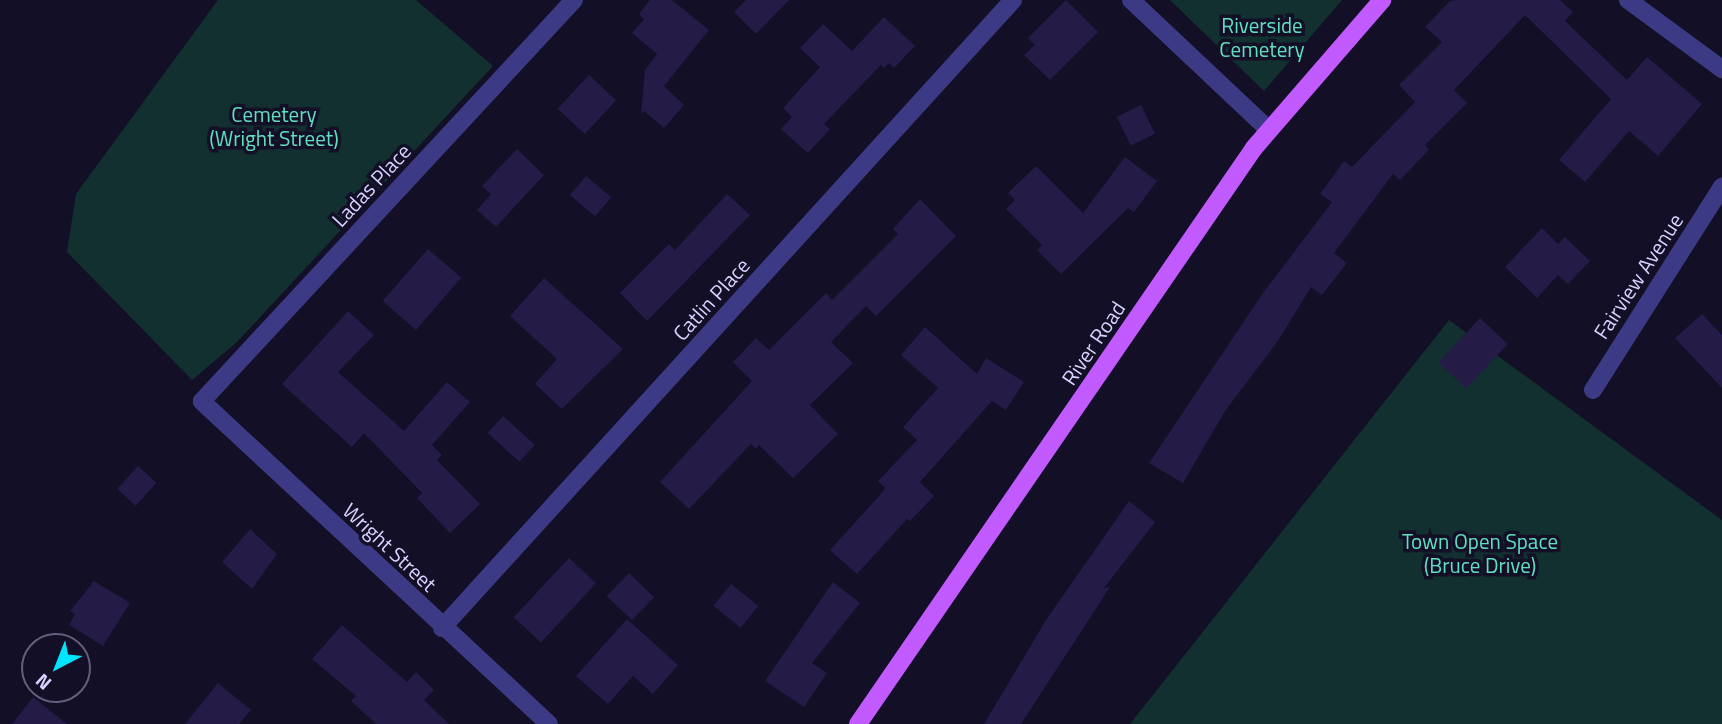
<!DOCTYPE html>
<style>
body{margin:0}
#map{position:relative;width:1722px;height:724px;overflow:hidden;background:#130f26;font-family:"Titillium Web",sans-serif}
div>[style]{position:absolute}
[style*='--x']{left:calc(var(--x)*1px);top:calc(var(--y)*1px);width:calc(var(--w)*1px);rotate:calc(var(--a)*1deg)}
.green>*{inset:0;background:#12302f}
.building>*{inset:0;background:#241b47;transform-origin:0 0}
.minor>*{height:18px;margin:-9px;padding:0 9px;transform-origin:9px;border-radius:9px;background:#3d3a85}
.major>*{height:18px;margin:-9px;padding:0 9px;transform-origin:9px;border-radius:9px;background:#c25bff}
span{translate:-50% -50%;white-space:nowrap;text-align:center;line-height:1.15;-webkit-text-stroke:7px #130f26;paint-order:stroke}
.park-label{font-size:21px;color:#5fe0c0}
.street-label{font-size:21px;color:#d9d4ff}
.north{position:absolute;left:21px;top:633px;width:70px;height:70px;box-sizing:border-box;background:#130f26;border:2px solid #625e7d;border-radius:50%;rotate:222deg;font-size:19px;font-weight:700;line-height:28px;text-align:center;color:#d9d4ff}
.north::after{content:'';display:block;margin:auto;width:24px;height:32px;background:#00e5ff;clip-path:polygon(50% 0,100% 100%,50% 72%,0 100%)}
</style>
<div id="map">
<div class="green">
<div style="clip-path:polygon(218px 0,416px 0,493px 66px,237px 342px,192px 380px,67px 252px,76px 194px)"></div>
<div style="clip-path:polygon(1170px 0,1342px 0,1264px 91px)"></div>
<div style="clip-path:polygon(1449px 320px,1722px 520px,1722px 724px,1130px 724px)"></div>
</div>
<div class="building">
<div style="clip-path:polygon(650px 0,672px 0,709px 30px,664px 86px,684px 105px,664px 128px,644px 111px,641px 114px,645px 70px,657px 54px,632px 33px,644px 19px,639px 14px)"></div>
<div style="clip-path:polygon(746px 0,789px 0,756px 34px,734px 12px)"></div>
<div style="clip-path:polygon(1066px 0,1098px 32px,1050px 80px,1024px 55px,1035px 45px,1028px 38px)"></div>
<div style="clip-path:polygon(1457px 0,1560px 0,1573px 12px,1565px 21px,1627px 80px,1647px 57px,1702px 104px,1658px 156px,1629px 131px,1585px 182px,1559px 160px,1611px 99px,1525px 15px,1454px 90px,1467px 103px,1425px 145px,1429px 150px,1400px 180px,1393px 174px,1334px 253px,1347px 263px,1322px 295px,1311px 287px,1278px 341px,1225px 411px,1183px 483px,1149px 463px,1263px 293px,1332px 202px,1320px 194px,1344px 161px,1352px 167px,1415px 102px,1399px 85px,1442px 42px,1425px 27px,1450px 1px)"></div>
<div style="clip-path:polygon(884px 17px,915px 46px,894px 68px,889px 63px,884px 68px,881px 65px,824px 124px,830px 129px,808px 153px,781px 129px,792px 117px,783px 108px,820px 67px,800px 48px,823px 24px,852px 51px)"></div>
<div style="left:589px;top:75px;width:37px;height:46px;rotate:43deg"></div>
<div style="left:1141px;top:105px;width:32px;height:27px;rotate:64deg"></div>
<div style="clip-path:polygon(517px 149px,544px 175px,496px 227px,477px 210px,491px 194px,482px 186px)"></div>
<div style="clip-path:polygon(1125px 157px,1157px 181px,1134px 212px,1128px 208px,1061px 274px,1037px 250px,1042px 245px,1006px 209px,1015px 200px,1008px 193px,1036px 166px,1083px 213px)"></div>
<div style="left:586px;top:176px;width:33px;height:25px;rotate:40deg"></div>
<div style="clip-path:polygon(727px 194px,750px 215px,647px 321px,620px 293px,669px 244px,675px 250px)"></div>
<div style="clip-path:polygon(920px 199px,956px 236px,876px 316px,866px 306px,831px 342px,853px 363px,810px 405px,838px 434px,793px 478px,759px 445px,756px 449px,751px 444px,689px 509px,660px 482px,752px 381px,733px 362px,756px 338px,769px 350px,826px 293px,832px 300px,898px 234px,893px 229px)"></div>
<div style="clip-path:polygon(1542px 228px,1558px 244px,1565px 237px,1590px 261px,1568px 284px,1558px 275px,1537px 298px,1505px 267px)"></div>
<div style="left:428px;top:249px;width:44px;height:69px;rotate:41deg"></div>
<div style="clip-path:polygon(544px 278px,623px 349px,562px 409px,535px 384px,557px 359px,510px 316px)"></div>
<div style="clip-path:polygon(348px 311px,374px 335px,338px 372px,404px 431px,447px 382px,470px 402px,432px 445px,442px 455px,437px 460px,480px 504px,450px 533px,417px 498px,422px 493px,364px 433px,352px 447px,282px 384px)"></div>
<div style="clip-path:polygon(1702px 314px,1722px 335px,1722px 388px,1675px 338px)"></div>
<div style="left:1480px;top:318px;width:38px;height:61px;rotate:43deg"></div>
<div style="clip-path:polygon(925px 327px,977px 374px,986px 358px,1024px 382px,1006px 410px,992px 401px,920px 482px,934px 496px,910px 521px,907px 519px,857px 574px,830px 550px,881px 494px,885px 488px,878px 481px,917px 440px,903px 427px,938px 388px,901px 355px)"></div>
<div style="left:503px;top:416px;width:43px;height:23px;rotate:42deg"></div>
<div style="left:138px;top:466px;width:25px;height:31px;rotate:42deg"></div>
<div style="clip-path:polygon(1129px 501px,1155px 522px,1104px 588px,1110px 587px,1021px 724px,984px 724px,1046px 620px)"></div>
<div style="clip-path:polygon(250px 529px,277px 554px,252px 589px,222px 562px)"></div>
<div style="left:569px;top:558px;width:37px;height:81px;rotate:43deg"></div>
<div style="left:629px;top:573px;width:35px;height:32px;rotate:44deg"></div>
<div style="clip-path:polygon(94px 581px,130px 603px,103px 646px,69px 625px,75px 614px,70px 611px)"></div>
<div style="clip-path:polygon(833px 582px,860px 603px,812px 663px,827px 673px,804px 707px,765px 681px)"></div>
<div style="left:731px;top:584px;width:35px;height:28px;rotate:39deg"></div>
<div style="clip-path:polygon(627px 619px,678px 665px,653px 694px,633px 676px,608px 704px,576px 676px)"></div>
<div style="clip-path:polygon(342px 625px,407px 682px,416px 672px,434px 690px,424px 700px,449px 724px,376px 724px,351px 701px,356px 696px,312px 659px)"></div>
<div style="clip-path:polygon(218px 683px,251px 710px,239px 724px,185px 724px)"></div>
<div style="clip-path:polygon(33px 697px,67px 724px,12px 724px)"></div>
</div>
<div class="minor">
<div style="--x:1131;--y:0;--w:188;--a:43.3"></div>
<div style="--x:1628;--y:0;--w:117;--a:36.3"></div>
<div style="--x:1593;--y:390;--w:241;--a:-57.6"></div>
<div style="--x:442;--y:628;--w:849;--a:-47.72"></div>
<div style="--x:549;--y:724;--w:474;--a:-137.1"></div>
<div style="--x:202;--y:401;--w:547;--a:-47.15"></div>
</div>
<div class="major">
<div style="--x:858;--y:724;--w:699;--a:-55.49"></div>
<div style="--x:1254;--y:148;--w:196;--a:-49.1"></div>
</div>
<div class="park-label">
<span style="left:1262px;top:37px">Riverside<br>Cemetery</span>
<span style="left:274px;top:126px">Cemetery<br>(Wright Street)</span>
<span style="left:1480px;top:553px">Town Open Space<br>(Bruce Drive)</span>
</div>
<div class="street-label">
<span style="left:371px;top:185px;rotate:-47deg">Ladas Place</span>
<span style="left:1638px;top:276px;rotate:-57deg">Fairview Avenue</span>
<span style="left:711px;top:299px;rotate:-48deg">Catlin Place</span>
<span style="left:1093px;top:343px;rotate:-56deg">River Road</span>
<span style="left:390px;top:547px;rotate:43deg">Wright Street</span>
</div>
<div class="north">N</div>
</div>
